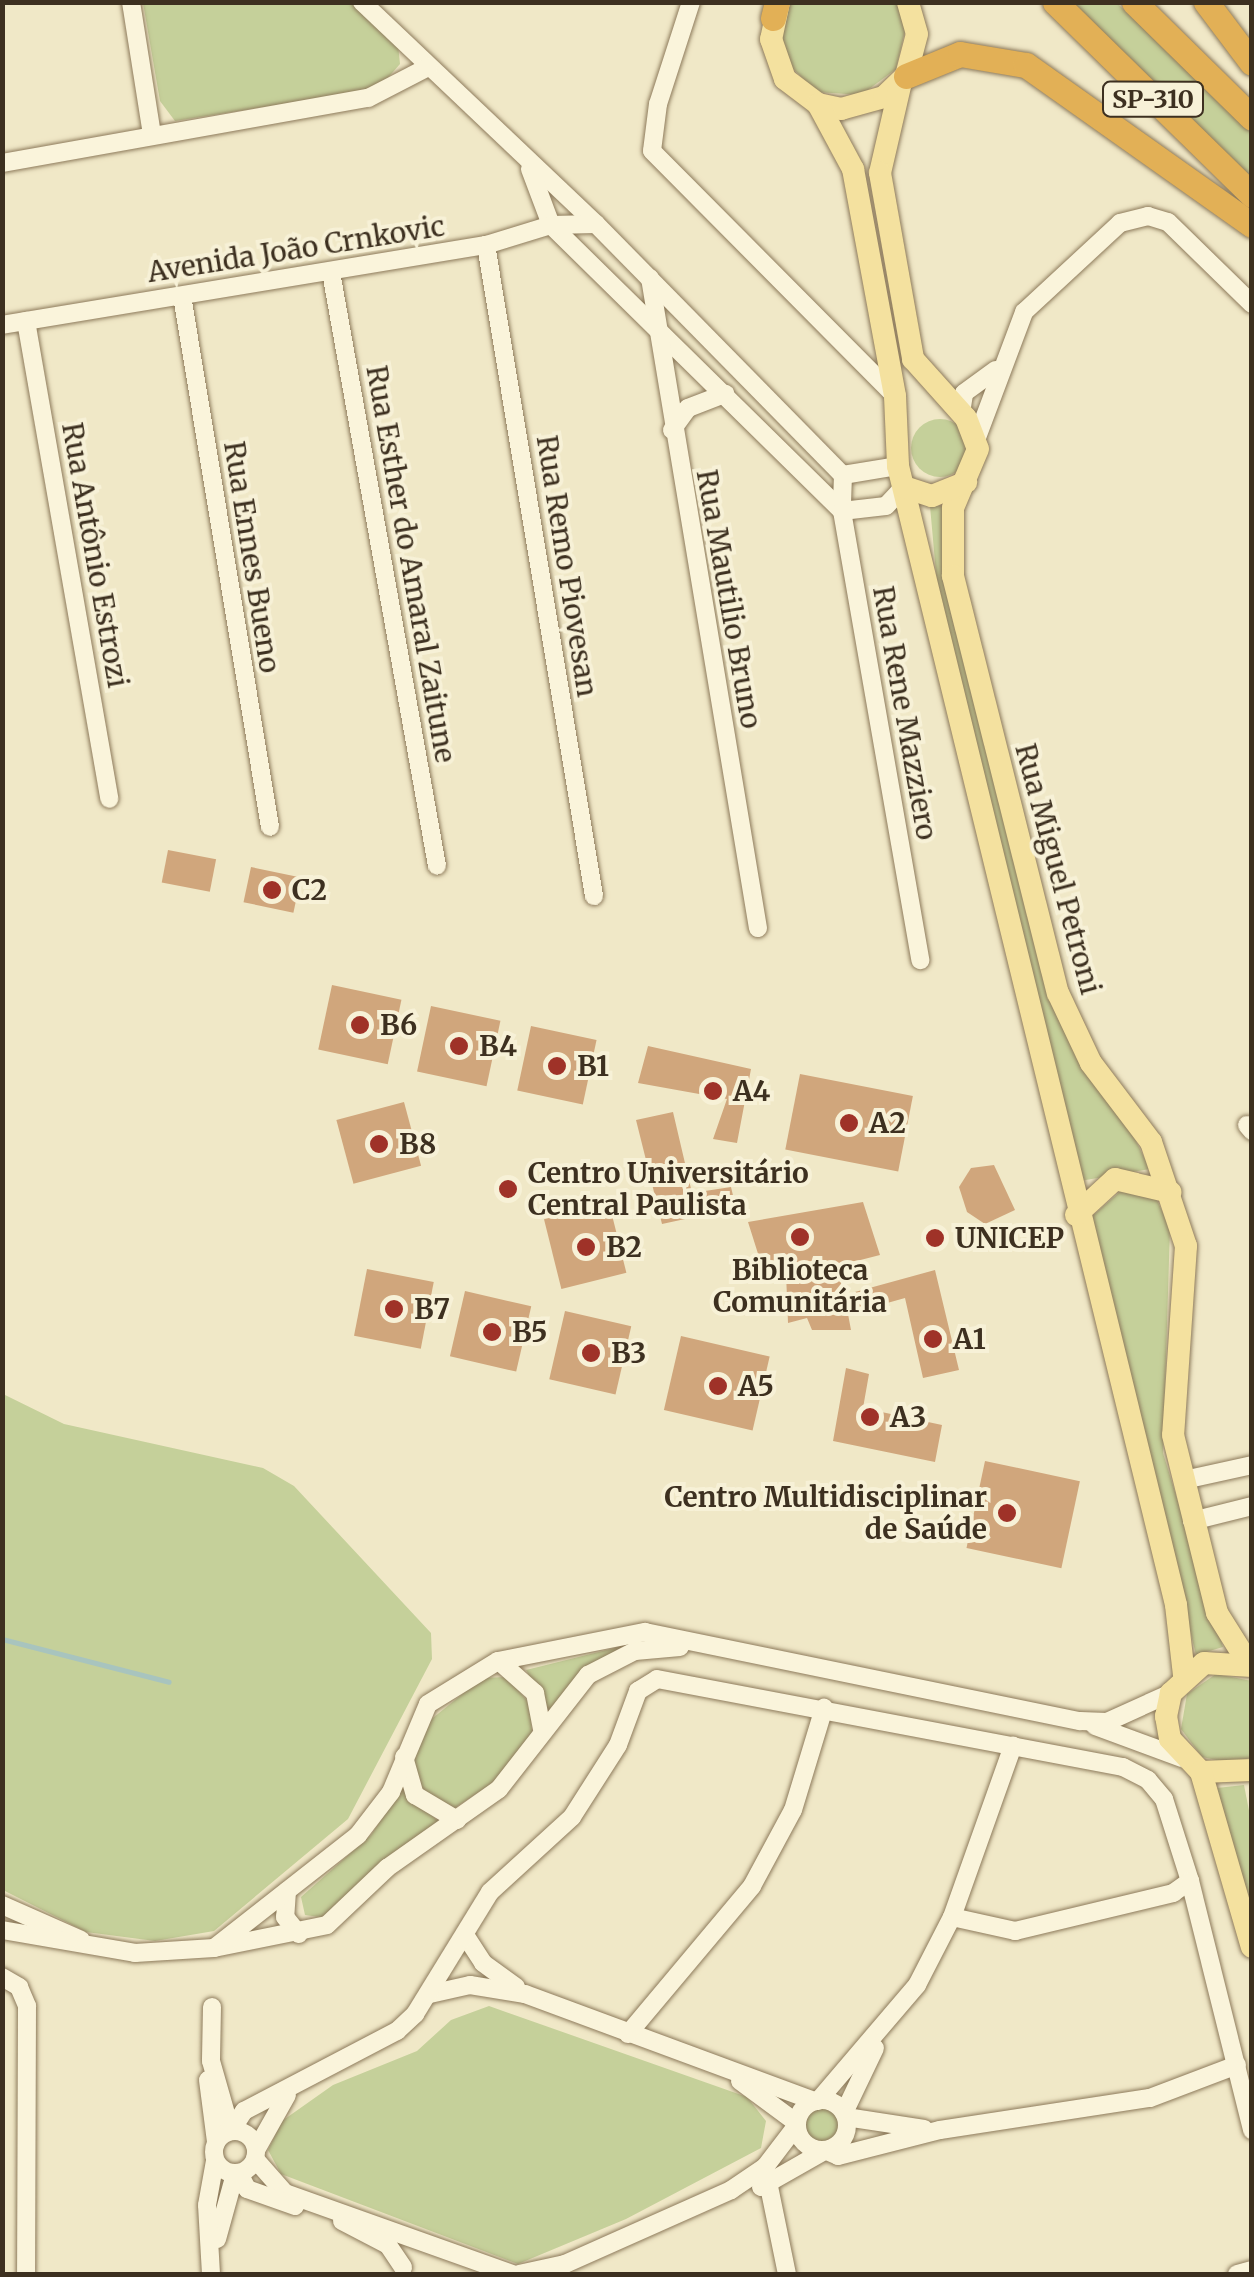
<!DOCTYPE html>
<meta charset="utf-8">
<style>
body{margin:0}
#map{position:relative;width:1254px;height:2277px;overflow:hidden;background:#f0e8c7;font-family:Merriweather,serif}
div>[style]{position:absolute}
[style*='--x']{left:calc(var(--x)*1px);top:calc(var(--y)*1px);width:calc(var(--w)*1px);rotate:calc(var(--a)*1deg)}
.green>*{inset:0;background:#c5d09a}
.round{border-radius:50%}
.stream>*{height:5px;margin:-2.5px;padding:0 2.5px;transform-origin:2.5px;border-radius:2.5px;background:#a8c4be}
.building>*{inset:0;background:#d0a67c;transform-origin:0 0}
.roads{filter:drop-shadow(0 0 2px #8d7a5b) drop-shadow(0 0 2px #8d7a5b)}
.minor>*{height:18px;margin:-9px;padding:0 9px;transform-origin:9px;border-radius:9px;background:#faf4db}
.minor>.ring{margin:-9px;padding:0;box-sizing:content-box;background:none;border:18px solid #faf4db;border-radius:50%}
.major>*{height:22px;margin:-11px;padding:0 11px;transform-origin:11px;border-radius:11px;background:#f4e19f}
.highway>*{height:25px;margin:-12.5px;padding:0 12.5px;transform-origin:12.5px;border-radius:12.5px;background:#e2b056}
.dots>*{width:28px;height:28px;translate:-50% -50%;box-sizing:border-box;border:5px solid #f7f1d7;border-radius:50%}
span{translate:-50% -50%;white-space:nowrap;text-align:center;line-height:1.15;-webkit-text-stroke:8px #f7f1d7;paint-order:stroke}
.shield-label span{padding:2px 8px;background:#f7f1d7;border:2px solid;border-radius:8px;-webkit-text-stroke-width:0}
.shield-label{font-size:25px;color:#3d3020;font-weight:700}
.street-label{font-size:28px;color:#3d3020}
.poi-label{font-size:28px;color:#3d3020;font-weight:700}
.left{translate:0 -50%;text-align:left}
.right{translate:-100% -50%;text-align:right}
.frame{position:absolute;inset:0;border:5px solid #3d3020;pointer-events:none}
</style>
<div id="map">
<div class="green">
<div style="clip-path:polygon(143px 3px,355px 3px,398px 45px,400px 64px,378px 89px,175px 121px,160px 101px)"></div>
<div style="clip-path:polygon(787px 3px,897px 3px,906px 27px,896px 69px,861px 95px,817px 92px,786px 62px,780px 43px)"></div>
<div style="clip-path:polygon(1068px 3px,1117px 3px,1251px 133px,1251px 184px)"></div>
<div class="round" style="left:911px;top:419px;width:58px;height:58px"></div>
<div style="clip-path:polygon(930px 506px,944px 506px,1036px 942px,1150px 1169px,1080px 1181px,937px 584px)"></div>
<div style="clip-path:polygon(1122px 1190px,1156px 1198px,1170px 1228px,1163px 1453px,1223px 1647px,1196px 1655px,1090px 1218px)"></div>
<div style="clip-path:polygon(3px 1394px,64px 1424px,263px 1468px,294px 1486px,431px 1633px,432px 1659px,348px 1819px,214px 1931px,155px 1941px,86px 1932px,3px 1890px)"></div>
<div style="clip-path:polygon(643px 1641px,591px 1664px,549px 1710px,526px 1670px)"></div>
<div style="clip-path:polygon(1216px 1674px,1252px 1681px,1251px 1757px,1236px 1764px,1202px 1757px,1181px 1729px,1187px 1694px)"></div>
<div style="clip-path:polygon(507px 1677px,530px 1704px,532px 1733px,499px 1779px,453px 1809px,420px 1788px,412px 1765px,428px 1722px,482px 1678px)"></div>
<div style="clip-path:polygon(1244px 1785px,1252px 1826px,1251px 1906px,1217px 1788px)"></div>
<div style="clip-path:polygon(402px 1788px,439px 1822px,327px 1918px,305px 1915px,301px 1897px,371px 1835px)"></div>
<div style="clip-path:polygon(489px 2006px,747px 2097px,766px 2121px,761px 2148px,626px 2219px,518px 2264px,281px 2174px,268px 2150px,282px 2121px,333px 2085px,417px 2051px,451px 2020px)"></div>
<div class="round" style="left:804px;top:2108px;width:38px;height:38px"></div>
</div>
<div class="stream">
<div style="--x:2;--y:1639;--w:172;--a:14.4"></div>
</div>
<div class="building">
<div style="left:168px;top:850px;width:49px;height:33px;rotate:11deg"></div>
<div style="left:251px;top:867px;width:51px;height:36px;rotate:12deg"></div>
<div style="left:332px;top:985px;width:71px;height:66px;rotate:12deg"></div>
<div style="left:431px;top:1006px;width:71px;height:67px;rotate:12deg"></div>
<div style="left:531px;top:1026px;width:67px;height:66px;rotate:12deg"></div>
<div style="clip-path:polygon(648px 1046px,751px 1069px,737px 1143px,713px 1139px,727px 1099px,638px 1083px)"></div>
<div style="left:800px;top:1074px;width:115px;height:77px;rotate:11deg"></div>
<div style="left:404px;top:1102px;width:66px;height:70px;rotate:75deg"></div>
<div style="clip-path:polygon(673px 1112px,692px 1193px,731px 1187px,736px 1208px,662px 1224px,636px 1120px)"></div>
<div style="clip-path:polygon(994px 1165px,1015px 1210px,985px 1224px,967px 1212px,959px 1187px,971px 1168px)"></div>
<div style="clip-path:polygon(863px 1202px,880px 1255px,837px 1266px,844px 1295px,935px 1270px,959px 1370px,923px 1378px,905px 1298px,848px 1314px,851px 1330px,812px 1330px,807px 1318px,788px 1323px,786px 1273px,766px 1279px,748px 1222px)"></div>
<div style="left:609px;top:1203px;width:72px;height:67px;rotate:76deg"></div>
<div style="left:367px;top:1269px;width:68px;height:68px;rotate:11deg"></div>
<div style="left:465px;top:1291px;width:68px;height:67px;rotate:13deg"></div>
<div style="left:565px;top:1311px;width:68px;height:70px;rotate:13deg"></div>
<div style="left:681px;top:1336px;width:91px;height:76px;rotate:13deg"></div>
<div style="clip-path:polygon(846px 1368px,869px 1374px,863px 1408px,942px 1425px,935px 1462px,833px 1441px)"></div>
<div style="left:985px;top:1461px;width:97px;height:89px;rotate:12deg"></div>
</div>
<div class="roads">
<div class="minor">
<div style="--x:131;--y:2;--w:135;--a:81"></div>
<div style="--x:362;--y:2;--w:323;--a:43.5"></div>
<div style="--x:596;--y:224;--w:352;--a:45.5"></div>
<div style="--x:691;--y:2;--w:107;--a:107.9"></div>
<div style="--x:658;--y:104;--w:47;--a:97.3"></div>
<div style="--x:652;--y:151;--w:345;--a:45.2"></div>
<div style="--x:2;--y:163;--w:372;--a:-10.1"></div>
<div style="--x:368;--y:98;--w:68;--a:-27.3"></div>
<div style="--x:530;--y:169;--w:60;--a:69.4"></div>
<div style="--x:551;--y:225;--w:408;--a:44.5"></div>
<div style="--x:842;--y:511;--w:44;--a:-6.5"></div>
<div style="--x:886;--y:506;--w:26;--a:-47"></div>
<div style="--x:486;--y:245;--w:660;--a:80.58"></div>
<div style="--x:331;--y:272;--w:603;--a:79.88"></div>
<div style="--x:650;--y:278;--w:659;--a:80.57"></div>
<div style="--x:182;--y:296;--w:538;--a:80.59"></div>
<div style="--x:26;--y:321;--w:485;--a:80.1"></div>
<div style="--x:2;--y:325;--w:491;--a:-9.4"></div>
<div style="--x:486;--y:245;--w:68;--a:-17.1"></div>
<div style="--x:551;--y:225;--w:45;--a:-1.3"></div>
<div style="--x:961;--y:413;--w:20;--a:-81"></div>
<div style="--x:964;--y:393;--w:39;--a:-36"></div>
<div style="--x:672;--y:430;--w:27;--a:-54"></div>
<div style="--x:688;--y:408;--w:40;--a:-21"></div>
<div style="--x:976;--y:440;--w:137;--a:-69.4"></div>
<div style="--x:1024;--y:312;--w:131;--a:-42.8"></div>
<div style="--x:1120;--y:223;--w:29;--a:-14"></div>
<div style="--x:1148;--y:216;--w:21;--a:17"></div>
<div style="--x:1168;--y:222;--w:117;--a:44.3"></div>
<div style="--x:843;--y:475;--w:36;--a:92"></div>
<div style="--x:842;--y:511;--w:456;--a:80.1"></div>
<div style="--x:843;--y:475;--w:56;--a:-9.3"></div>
<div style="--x:1247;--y:1125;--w:8;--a:50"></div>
<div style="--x:1184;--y:1480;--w:70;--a:-12.4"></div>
<div style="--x:1192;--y:1521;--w:62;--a:-14"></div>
<div style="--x:500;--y:1662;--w:47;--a:41.5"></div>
<div style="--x:535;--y:1693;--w:38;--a:79"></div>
<div style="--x:1095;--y:1726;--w:93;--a:20.2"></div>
<div style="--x:404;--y:1757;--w:40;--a:74"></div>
<div style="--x:415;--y:1795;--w:49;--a:30.8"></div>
<div style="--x:287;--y:1891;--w:26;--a:94"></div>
<div style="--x:285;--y:1917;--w:22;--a:51"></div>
<div style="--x:2;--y:1905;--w:86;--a:23.9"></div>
<div style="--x:952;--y:1917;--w:65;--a:12.5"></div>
<div style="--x:1015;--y:1931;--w:163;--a:-13.5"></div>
<div style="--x:1173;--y:1893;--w:21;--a:-35"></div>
<div style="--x:2;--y:1930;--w:135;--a:9.8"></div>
<div style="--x:135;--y:1953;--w:79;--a:-3.6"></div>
<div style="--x:214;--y:1948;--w:115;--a:-11.5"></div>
<div style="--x:327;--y:1925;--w:83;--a:-43.5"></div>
<div style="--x:387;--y:1868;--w:137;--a:-35.2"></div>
<div style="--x:499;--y:1789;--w:145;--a:-52"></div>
<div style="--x:588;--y:1675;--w:53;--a:-27.1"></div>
<div style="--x:635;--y:1651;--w:45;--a:-5.1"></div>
<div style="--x:465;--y:1935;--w:33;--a:57"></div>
<div style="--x:483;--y:1963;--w:41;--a:36"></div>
<div style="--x:214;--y:1948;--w:183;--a:-38.1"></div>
<div style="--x:358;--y:1835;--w:54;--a:-52.5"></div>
<div style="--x:391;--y:1792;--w:95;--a:-67.2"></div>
<div style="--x:428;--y:1704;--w:82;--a:-31.6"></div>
<div style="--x:498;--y:1661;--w:150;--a:-11.2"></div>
<div style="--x:645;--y:1632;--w:444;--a:11.6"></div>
<div style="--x:1080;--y:1721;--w:27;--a:2"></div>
<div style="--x:1107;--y:1722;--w:70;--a:-24.4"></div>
<div style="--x:2;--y:1977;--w:20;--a:30"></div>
<div style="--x:19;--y:1987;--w:21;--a:67"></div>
<div style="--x:27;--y:2006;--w:268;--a:90.2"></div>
<div style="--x:430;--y:1994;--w:41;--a:-12.7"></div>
<div style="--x:470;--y:1985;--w:56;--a:9.3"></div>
<div style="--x:525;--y:1994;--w:309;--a:20.3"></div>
<div style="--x:212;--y:2007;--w:54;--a:91.1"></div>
<div style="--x:211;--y:2061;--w:73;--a:74.1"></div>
<div style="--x:628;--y:2034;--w:193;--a:-50"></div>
<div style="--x:752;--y:1886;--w:86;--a:-61.7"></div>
<div style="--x:793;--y:1810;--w:107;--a:-73.1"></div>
<div style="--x:208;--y:2080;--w:63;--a:82.6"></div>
<div style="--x:740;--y:2081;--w:71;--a:36.4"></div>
<div class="ring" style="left:797px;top:2100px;width:32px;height:32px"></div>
<div style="--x:818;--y:2101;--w:153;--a:-49.5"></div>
<div style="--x:917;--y:1985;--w:76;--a:-62.8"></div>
<div style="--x:952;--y:1917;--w:182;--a:-70.4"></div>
<div style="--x:844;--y:2113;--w:72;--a:-64.5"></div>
<div style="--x:846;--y:2117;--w:79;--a:8.7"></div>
<div class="ring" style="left:214px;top:2131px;width:24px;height:24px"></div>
<div style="--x:231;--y:2131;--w:24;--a:-57"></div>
<div style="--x:244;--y:2111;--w:173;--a:-27.6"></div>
<div style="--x:397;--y:2031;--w:25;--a:-43"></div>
<div style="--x:415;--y:2014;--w:143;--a:-58.4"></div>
<div style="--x:490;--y:1892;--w:111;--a:-42.4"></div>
<div style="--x:572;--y:1817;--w:85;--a:-57.4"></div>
<div style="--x:618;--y:1745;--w:58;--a:-69.7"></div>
<div style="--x:638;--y:1691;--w:22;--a:-32"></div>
<div style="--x:657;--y:1679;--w:474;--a:10.7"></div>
<div style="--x:1123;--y:1767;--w:28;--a:27"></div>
<div style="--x:1148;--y:1780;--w:25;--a:50"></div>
<div style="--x:1164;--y:1799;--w:86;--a:72.4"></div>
<div style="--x:1190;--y:1881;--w:257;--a:76"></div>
<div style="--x:256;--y:2150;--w:63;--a:-60.6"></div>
<div style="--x:827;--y:2151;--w:12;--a:24"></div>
<div style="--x:838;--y:2156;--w:105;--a:-14.3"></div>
<div style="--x:940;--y:2130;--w:212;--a:-8.7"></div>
<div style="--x:1150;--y:2098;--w:93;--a:-20.8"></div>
<div style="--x:255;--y:2159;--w:45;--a:48.6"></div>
<div style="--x:285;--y:2193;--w:242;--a:19.6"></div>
<div style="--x:765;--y:2167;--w:109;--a:78.4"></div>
<div style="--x:239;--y:2173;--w:18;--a:63"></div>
<div style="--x:247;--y:2189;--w:51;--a:19.5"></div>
<div style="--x:761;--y:2187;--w:73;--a:-29.7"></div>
<div style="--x:342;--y:2221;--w:52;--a:27.6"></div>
<div style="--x:388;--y:2245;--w:27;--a:56"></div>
<div style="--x:217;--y:2239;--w:67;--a:-74.5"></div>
<div style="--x:211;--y:2274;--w:69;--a:-93.3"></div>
<div style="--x:207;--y:2205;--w:45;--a:-79.7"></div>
<div style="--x:519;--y:2274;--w:47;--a:-12.3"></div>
<div style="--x:565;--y:2264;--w:182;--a:-24"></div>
<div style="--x:731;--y:2190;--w:41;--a:-34.1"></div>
<div style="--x:765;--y:2167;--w:53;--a:-52.7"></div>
<div style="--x:1237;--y:2274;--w:16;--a:-15"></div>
</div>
<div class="major">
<div style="--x:779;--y:2;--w:38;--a:102"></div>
<div style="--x:771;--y:39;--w:42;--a:70.7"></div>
<div style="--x:785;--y:79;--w:41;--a:37.1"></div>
<div style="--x:818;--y:104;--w:24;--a:12"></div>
<div style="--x:841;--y:109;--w:45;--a:-15.6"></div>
<div style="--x:884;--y:97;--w:30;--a:-44"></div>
<div style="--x:906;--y:76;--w:43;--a:-75.3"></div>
<div style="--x:917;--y:34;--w:33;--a:-106"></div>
<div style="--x:901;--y:82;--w:93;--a:103"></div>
<div style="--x:880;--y:173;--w:189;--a:79.9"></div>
<div style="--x:913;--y:359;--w:79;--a:48.1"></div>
<div style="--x:966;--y:418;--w:33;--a:69"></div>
<div style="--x:978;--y:449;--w:64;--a:113"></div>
<div style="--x:953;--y:508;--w:68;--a:90"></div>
<div style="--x:953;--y:576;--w:430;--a:75.9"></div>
<div style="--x:1058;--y:993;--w:77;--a:64.8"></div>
<div style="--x:1091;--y:1063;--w:99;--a:52.8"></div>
<div style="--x:1151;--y:1142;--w:110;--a:71.4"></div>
<div style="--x:1186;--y:1246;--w:189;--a:93.9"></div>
<div style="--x:1173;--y:1435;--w:183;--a:76.1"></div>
<div style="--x:1217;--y:1613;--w:60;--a:57.9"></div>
<div style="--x:818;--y:104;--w:74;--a:61.7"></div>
<div style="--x:853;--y:169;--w:231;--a:79.5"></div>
<div style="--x:895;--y:396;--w:70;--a:87.5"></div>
<div style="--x:898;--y:466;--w:1172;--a:76.28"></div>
<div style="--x:1176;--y:1605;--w:70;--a:83.5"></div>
<div style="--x:904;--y:487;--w:29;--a:18"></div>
<div style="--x:932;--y:496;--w:37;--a:-22"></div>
<div style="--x:1076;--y:1215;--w:53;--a:-42.7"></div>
<div style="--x:1115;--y:1179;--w:57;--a:13.3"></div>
<div style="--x:1252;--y:1666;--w:48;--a:-176.4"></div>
<div style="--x:1204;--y:1663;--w:45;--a:137.7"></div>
<div style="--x:1171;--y:1693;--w:24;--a:102"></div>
<div style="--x:1166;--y:1716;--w:23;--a:80"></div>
<div style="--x:1170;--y:1739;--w:45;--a:46.8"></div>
<div style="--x:1201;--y:1772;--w:51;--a:-2.2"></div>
<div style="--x:1201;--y:1772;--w:182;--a:73.8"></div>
</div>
<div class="highway">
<div style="--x:1055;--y:2;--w:276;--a:44.4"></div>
<div style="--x:1134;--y:2;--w:165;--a:44.5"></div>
<div style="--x:1206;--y:2;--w:76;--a:53"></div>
<div style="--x:773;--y:18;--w:16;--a:-76"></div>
<div style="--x:906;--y:76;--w:58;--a:-22.2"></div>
<div style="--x:960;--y:54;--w:67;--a:9.5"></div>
<div style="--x:1026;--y:65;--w:277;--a:35.3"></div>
</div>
</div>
<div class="dots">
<div style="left:272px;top:890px;background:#9f3228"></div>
<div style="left:360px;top:1025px;background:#9f3228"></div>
<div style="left:459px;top:1046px;background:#9f3228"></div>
<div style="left:557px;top:1066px;background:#9f3228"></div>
<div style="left:713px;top:1091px;background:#9f3228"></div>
<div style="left:849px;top:1123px;background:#9f3228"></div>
<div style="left:379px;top:1144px;background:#9f3228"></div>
<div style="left:508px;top:1189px;background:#9f3228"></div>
<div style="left:800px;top:1237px;background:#9f3228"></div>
<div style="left:935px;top:1238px;background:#9f3228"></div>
<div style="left:586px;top:1247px;background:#9f3228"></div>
<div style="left:394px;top:1309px;background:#9f3228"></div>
<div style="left:492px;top:1332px;background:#9f3228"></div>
<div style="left:933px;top:1339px;background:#9f3228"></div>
<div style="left:591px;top:1353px;background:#9f3228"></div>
<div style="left:718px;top:1386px;background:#9f3228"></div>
<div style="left:870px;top:1417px;background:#9f3228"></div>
<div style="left:1007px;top:1513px;background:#9f3228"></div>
</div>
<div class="shield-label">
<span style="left:1153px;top:99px">SP-310</span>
</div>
<div class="street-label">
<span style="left:296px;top:249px;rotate:-9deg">Avenida João Crnkovic</span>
<span style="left:95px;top:555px;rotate:80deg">Rua Antônio Estrozi</span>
<span style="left:252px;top:557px;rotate:81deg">Rua Ennes Bueno</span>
<span style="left:411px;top:564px;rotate:80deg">Rua Esther do Amaral Zaitune</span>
<span style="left:567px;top:566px;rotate:81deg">Rua Remo Piovesan</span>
<span style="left:729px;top:599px;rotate:80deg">Rua Mautilio Bruno</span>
<span style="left:905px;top:713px;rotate:80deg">Rua Rene Mazziero</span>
<span style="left:1058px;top:869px;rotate:75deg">Rua Miguel Petroni</span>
</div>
<div class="poi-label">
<span class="left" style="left:292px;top:890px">C2</span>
<span class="left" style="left:380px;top:1025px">B6</span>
<span class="left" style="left:479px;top:1046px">B4</span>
<span class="left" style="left:577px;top:1066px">B1</span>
<span class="left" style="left:733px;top:1091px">A4</span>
<span class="left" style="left:869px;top:1123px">A2</span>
<span class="left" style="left:399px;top:1144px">B8</span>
<span class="left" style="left:528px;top:1189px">Centro Universitário<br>Central Paulista</span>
<span class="left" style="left:955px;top:1238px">UNICEP</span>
<span class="left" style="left:606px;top:1247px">B2</span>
<span style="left:800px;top:1286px">Biblioteca<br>Comunitária</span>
<span class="left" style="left:414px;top:1309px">B7</span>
<span class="left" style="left:512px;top:1332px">B5</span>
<span class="left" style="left:953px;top:1339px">A1</span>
<span class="left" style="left:611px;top:1353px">B3</span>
<span class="left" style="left:738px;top:1386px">A5</span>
<span class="left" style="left:890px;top:1417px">A3</span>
<span class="right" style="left:987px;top:1513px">Centro Multidisciplinar<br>de Saúde</span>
</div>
<div class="frame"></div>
</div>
